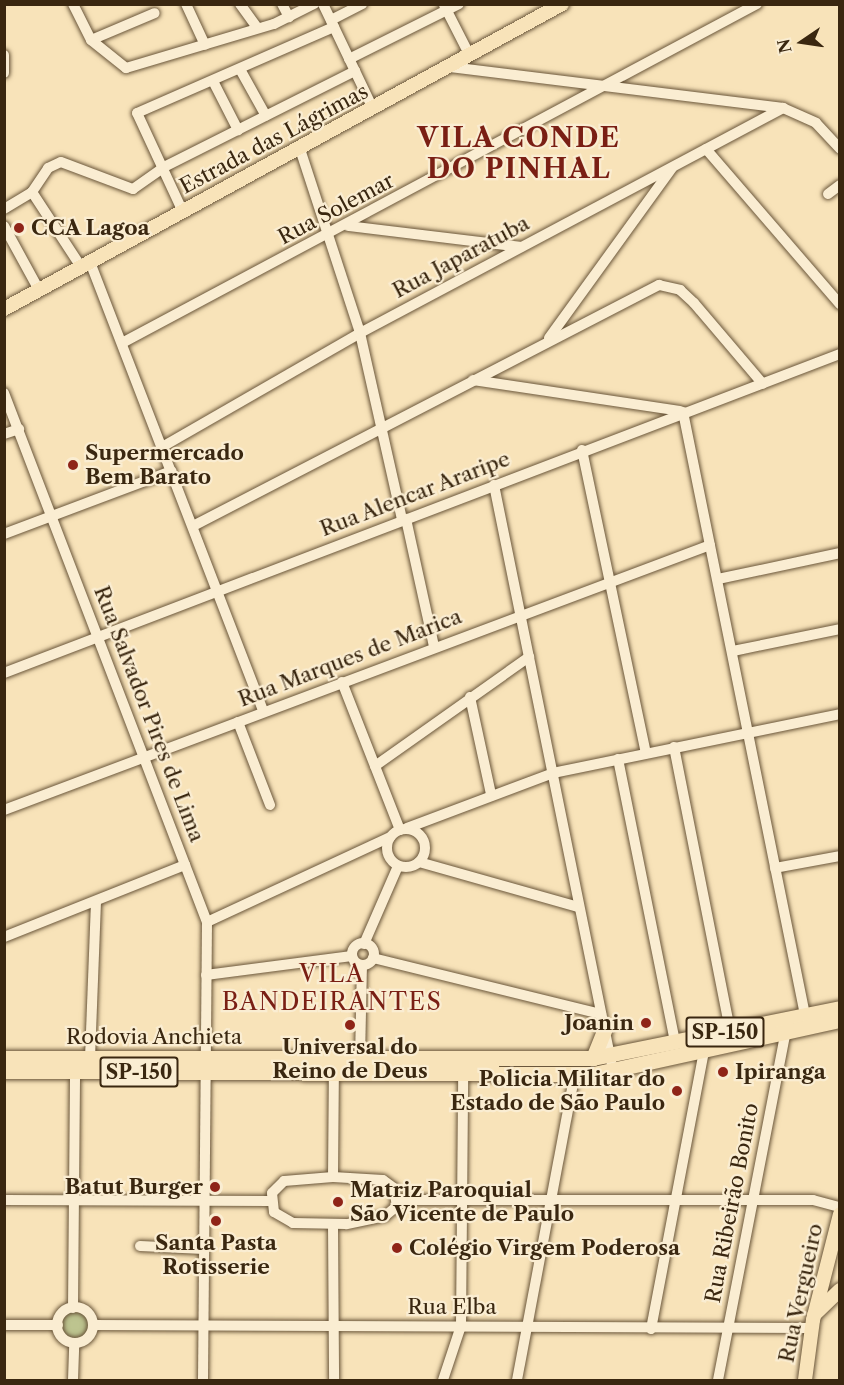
<!DOCTYPE html>
<meta charset="utf-8">
<style>
body{margin:0}
#map{position:relative;width:844px;height:1385px;overflow:hidden;background:#f8e3b9;font-family:"Libre Caslon Text",serif}
div>[style]{position:absolute}
[style*='--x']{left:calc(var(--x)*1px);top:calc(var(--y)*1px);width:calc(var(--w)*1px);rotate:calc(var(--a)*1deg)}
.green>*{inset:0;background:#bdc48f}
.round{border-radius:50%}
.roads{filter:drop-shadow(0 0 2px #6a563a) drop-shadow(0 0 2px #6a563a)}
.minor>*{height:10px;margin:-5px;padding:0 5px;transform-origin:5px;border-radius:5px;background:#faedd2}
.minor>.ring{margin:-5px;padding:0;box-sizing:content-box;background:none;border:10px solid #faedd2;border-radius:50%}
.major>*{height:14px;margin:-7px;padding:0 7px;transform-origin:7px;border-radius:7px;background:#f8e3b9}
.highway>*{height:15px;margin:-7.5px;padding:0 7.5px;transform-origin:7.5px;border-radius:7.5px;background:#f8e3b9}
.dots>*{width:16px;height:16px;translate:-50% -50%;box-sizing:border-box;border:3px solid #faedd2;border-radius:50%}
span{translate:-50% -50%;white-space:nowrap;text-align:center;line-height:1.15;-webkit-text-stroke:4.5px #faedd2;paint-order:stroke}
.shield-label span{padding:2px 4px;background:#faedd2;border:2px solid;border-radius:4px;-webkit-text-stroke-width:0}
.shield-label{font-size:20px;color:#3a2710;font-weight:700}
.street-label{font-size:21px;color:#3a2710}
.poi-label{font-size:21px;color:#3a2710;font-weight:700}
.left{translate:0 -50%;text-align:left}
.right{translate:-100% -50%;text-align:right}
.quarter-label{font-size:24px;color:#7a1f14;letter-spacing:1.5px}
.district-label{font-size:27px;color:#7a1f14;font-weight:700;letter-spacing:1.5px}
.frame{position:absolute;inset:0;border:6px solid #3a2710;pointer-events:none}
.north{position:absolute;left:772px;top:12px;width:60px;height:60px;-webkit-text-stroke:4px #faedd2;paint-order:stroke;rotate:257deg;font-size:16px;font-weight:700;line-height:24px;text-align:center;color:#3a2710}
.north::after{content:'';display:block;margin:auto;width:21px;height:27px;background:#3a2710;clip-path:polygon(50% 0,100% 100%,50% 72%,0 100%)}
</style>
<div id="map">
<div class="green">
<div class="round" style="left:61px;top:1311px;width:30px;height:30px"></div>
</div>
<div class="roads">
<div class="minor">
<div style="--x:73;--y:4;--w:40;--a:63.4"></div>
<div style="--x:91;--y:40;--w:45;--a:38.7"></div>
<div style="--x:126;--y:68;--w:154;--a:-16.6"></div>
<div style="--x:274;--y:24;--w:45;--a:-26.6"></div>
<div style="--x:186;--y:4;--w:45;--a:65.1"></div>
<div style="--x:240;--y:4;--w:29;--a:54"></div>
<div style="--x:282;--y:4;--w:15;--a:62"></div>
<div style="--x:323;--y:4;--w:116;--a:64.5"></div>
<div style="--x:444;--y:5;--w:57;--a:63"></div>
<div style="--x:331;--y:20;--w:35;--a:-27"></div>
<div style="--x:91;--y:40;--w:69;--a:-22.9"></div>
<div style="--x:4;--y:55;--w:18;--a:90"></div>
<div style="--x:349;--y:59;--w:123;--a:-26.6"></div>
<div style="--x:450;--y:67;--w:336;--a:7"></div>
<div style="--x:783;--y:108;--w:36;--a:24"></div>
<div style="--x:816;--y:123;--w:35;--a:47"></div>
<div style="--x:241;--y:71;--w:51;--a:60.9"></div>
<div style="--x:214;--y:83;--w:53;--a:62.9"></div>
<div style="--x:300;--y:149;--w:194;--a:71.9"></div>
<div style="--x:360;--y:333;--w:192;--a:77.3"></div>
<div style="--x:706;--y:149;--w:205;--a:49.2"></div>
<div style="--x:32;--y:192;--w:90;--a:56.8"></div>
<div style="--x:828;--y:194;--w:15;--a:-37"></div>
<div style="--x:4;--y:209;--w:33;--a:-31"></div>
<div style="--x:32;--y:192;--w:29;--a:-56"></div>
<div style="--x:48;--y:168;--w:14;--a:-25"></div>
<div style="--x:61;--y:162;--w:77;--a:20.6"></div>
<div style="--x:133;--y:189;--w:38;--a:-35"></div>
<div style="--x:164;--y:167;--w:214;--a:-26.7"></div>
<div style="--x:183;--y:212;--w:109;--a:-114.9"></div>
<div style="--x:137;--y:113;--w:215;--a:-23.6"></div>
<div style="--x:4;--y:226;--w:73;--a:61.3"></div>
<div style="--x:348;--y:226;--w:174;--a:6.9"></div>
<div style="--x:90;--y:262;--w:482;--a:68.9"></div>
<div style="--x:549;--y:338;--w:210;--a:-54.1"></div>
<div style="--x:122;--y:343;--w:720;--a:-28.1"></div>
<div style="--x:473;--y:380;--w:209;--a:8.5"></div>
<div style="--x:4;--y:393;--w:567;--a:69.01"></div>
<div style="--x:207;--y:922;--w:458;--a:90.5"></div>
<div style="--x:683;--y:412;--w:615;--a:78.56"></div>
<div style="--x:4;--y:434;--w:16;--a:-18"></div>
<div style="--x:162;--y:447;--w:228;--a:-29.9"></div>
<div style="--x:360;--y:333;--w:479;--a:-28"></div>
<div style="--x:582;--y:450;--w:310;--a:78.1"></div>
<div style="--x:494;--y:485;--w:588;--a:78.52"></div>
<div style="--x:406;--y:519;--w:130;--a:77.6"></div>
<div style="--x:193;--y:526;--w:525;--a:-27.35"></div>
<div style="--x:659;--y:285;--w:22;--a:13"></div>
<div style="--x:680;--y:290;--w:19;--a:43"></div>
<div style="--x:694;--y:303;--w:106;--a:49.6"></div>
<div style="--x:4;--y:534;--w:179;--a:-20.6"></div>
<div style="--x:718;--y:579;--w:125;--a:-12"></div>
<div style="--x:733;--y:651;--w:109;--a:-11.6"></div>
<div style="--x:4;--y:673;--w:895;--a:-20.89"></div>
<div style="--x:342;--y:682;--w:159;--a:68.6"></div>
<div style="--x:470;--y:697;--w:99;--a:77.8"></div>
<div style="--x:238;--y:722;--w:89;--a:68.9"></div>
<div style="--x:674;--y:747;--w:289;--a:78.8"></div>
<div style="--x:618;--y:759;--w:289;--a:78.6"></div>
<div style="--x:375;--y:766;--w:189;--a:-35.3"></div>
<div style="--x:4;--y:810;--w:754;--a:-20.57"></div>
<div style="--x:407;--y:828;--w:156;--a:-20.6"></div>
<div style="--x:553;--y:773;--w:293;--a:-11.6"></div>
<div class="ring" style="left:387px;top:829px;width:28px;height:28px"></div>
<div style="--x:419;--y:862;--w:165;--a:15.8"></div>
<div style="--x:775;--y:868;--w:66;--a:-10.5"></div>
<div style="--x:207;--y:922;--w:202;--a:-24.9"></div>
<div style="--x:4;--y:937;--w:195;--a:-21.7"></div>
<div class="ring" style="left:352px;top:943px;width:12px;height:12px"></div>
<div style="--x:364;--y:944;--w:85;--a:-66.4"></div>
<div style="--x:373;--y:958;--w:235;--a:13.8"></div>
<div style="--x:206;--y:975;--w:147;--a:-7.4"></div>
<div style="--x:90;--y:1058;--w:155;--a:-87.8"></div>
<div style="--x:360;--y:1059;--w:94;--a:-88.8"></div>
<div style="--x:333;--y:1177;--w:50;--a:3.4"></div>
<div style="--x:383;--y:1180;--w:14;--a:36"></div>
<div style="--x:394;--y:1188;--w:18;--a:81"></div>
<div style="--x:397;--y:1206;--w:16;--a:140"></div>
<div style="--x:385;--y:1216;--w:40;--a:168"></div>
<div style="--x:346;--y:1224;--w:53;--a:-178.9"></div>
<div style="--x:293;--y:1223;--w:22;--a:-150"></div>
<div style="--x:274;--y:1212;--w:19;--a:-96"></div>
<div style="--x:272;--y:1193;--w:17;--a:-45"></div>
<div style="--x:284;--y:1181;--w:49;--a:-4.7"></div>
<div style="--x:333;--y:1177;--w:107;--a:-89.5"></div>
<div style="--x:4;--y:1200;--w:267;--a:0.2"></div>
<div style="--x:398;--y:1200;--w:415;--a:0"></div>
<div style="--x:813;--y:1200;--w:28;--a:15"></div>
<div style="--x:333;--y:1224;--w:156;--a:89.6"></div>
<div style="--x:140;--y:1246;--w:64;--a:2.7"></div>
<div class="ring" style="left:57px;top:1307px;width:26px;height:26px"></div>
<div style="--x:73;--y:1308;--w:236;--a:-89.5"></div>
<div style="--x:4;--y:1325;--w:54;--a:0"></div>
<div style="--x:93;--y:1325;--w:718;--a:0.24"></div>
<div style="--x:651;--y:1329;--w:283;--a:-79.2"></div>
<div style="--x:73;--y:1380;--w:37;--a:-88"></div>
<div style="--x:443;--y:1380;--w:57;--a:-71.6"></div>
<div style="--x:461;--y:1326;--w:253;--a:-89.5"></div>
<div style="--x:517;--y:1380;--w:312;--a:-79.3"></div>
<div style="--x:718;--y:1380;--w:352;--a:-79"></div>
</div>
<div class="major">
<div style="--x:4;--y:309;--w:636;--a:-28.66"></div>
<div style="--x:814;--y:1315;--w:36;--a:-44"></div>
<div style="--x:805;--y:1380;--w:61;--a:-82.4"></div>
<div style="--x:813;--y:1320;--w:109;--a:-75.7"></div>
</div>
<div class="highway">
<div style="--x:4;--y:1058;--w:589;--a:0"></div>
<div style="--x:593;--y:1058;--w:252;--a:-11.4"></div>
<div style="--x:593;--y:1058;--w:31;--a:-68"></div>
<div style="--x:4;--y:1071;--w:590;--a:0.29"></div>
<div style="--x:594;--y:1074;--w:252;--a:-12.4"></div>
</div>
</div>
<div class="dots">
<div style="left:19px;top:228px;background:#8f2418"></div>
<div style="left:73px;top:465px;background:#8f2418"></div>
<div style="left:646px;top:1023px;background:#8f2418"></div>
<div style="left:350px;top:1025px;background:#8f2418"></div>
<div style="left:723px;top:1072px;background:#8f2418"></div>
<div style="left:677px;top:1091px;background:#8f2418"></div>
<div style="left:215px;top:1187px;background:#8f2418"></div>
<div style="left:338px;top:1202px;background:#8f2418"></div>
<div style="left:216px;top:1221px;background:#8f2418"></div>
<div style="left:397px;top:1248px;background:#8f2418"></div>
</div>
<div class="shield-label">
<span style="left:725px;top:1032px">SP-150</span>
<span style="left:139px;top:1072px">SP-150</span>
</div>
<div class="street-label">
<span style="left:274px;top:139px;rotate:-28deg">Estrada das Lágrimas</span>
<span style="left:336px;top:209px;rotate:-28deg">Rua Solemar</span>
<span style="left:461px;top:257px;rotate:-28deg">Rua Japaratuba</span>
<span style="left:415px;top:494px;rotate:-21deg">Rua Alencar Araripe</span>
<span style="left:350px;top:658px;rotate:-21deg">Rua Marques de Marica</span>
<span style="left:149px;top:714px;rotate:69deg">Rua Salvador Pires de Lima</span>
<span style="left:154px;top:1037px">Rodovia Anchieta</span>
<span style="left:732px;top:1203px;rotate:-79deg">Rua Ribeirão Bonito</span>
<span style="left:801px;top:1293px;rotate:-78deg">Rua Vergueiro</span>
<span style="left:452px;top:1307px">Rua Elba</span>
</div>
<div class="poi-label">
<span class="left" style="left:31px;top:228px">CCA Lagoa</span>
<span class="left" style="left:85px;top:465px">Supermercado<br>Bem Barato</span>
<span class="right" style="left:634px;top:1023px">Joanin</span>
<span style="left:350px;top:1059px">Universal do<br>Reino de Deus</span>
<span class="left" style="left:735px;top:1072px">Ipiranga</span>
<span class="right" style="left:665px;top:1091px">Policia Militar do<br>Estado de São Paulo</span>
<span class="right" style="left:203px;top:1187px">Batut Burger</span>
<span class="left" style="left:350px;top:1202px">Matriz Paroquial<br>São Vicente de Paulo</span>
<span style="left:216px;top:1255px">Santa Pasta<br>Rotisserie</span>
<span class="left" style="left:409px;top:1248px">Colégio Virgem Poderosa</span>
</div>
<div class="quarter-label">
<span style="left:332px;top:988px">VILA<br>BANDEIRANTES</span>
</div>
<div class="district-label">
<span style="left:519px;top:153px">VILA CONDE<br>DO PINHAL</span>
</div>
<div class="frame"></div>
<div class="north">N</div>
</div>
